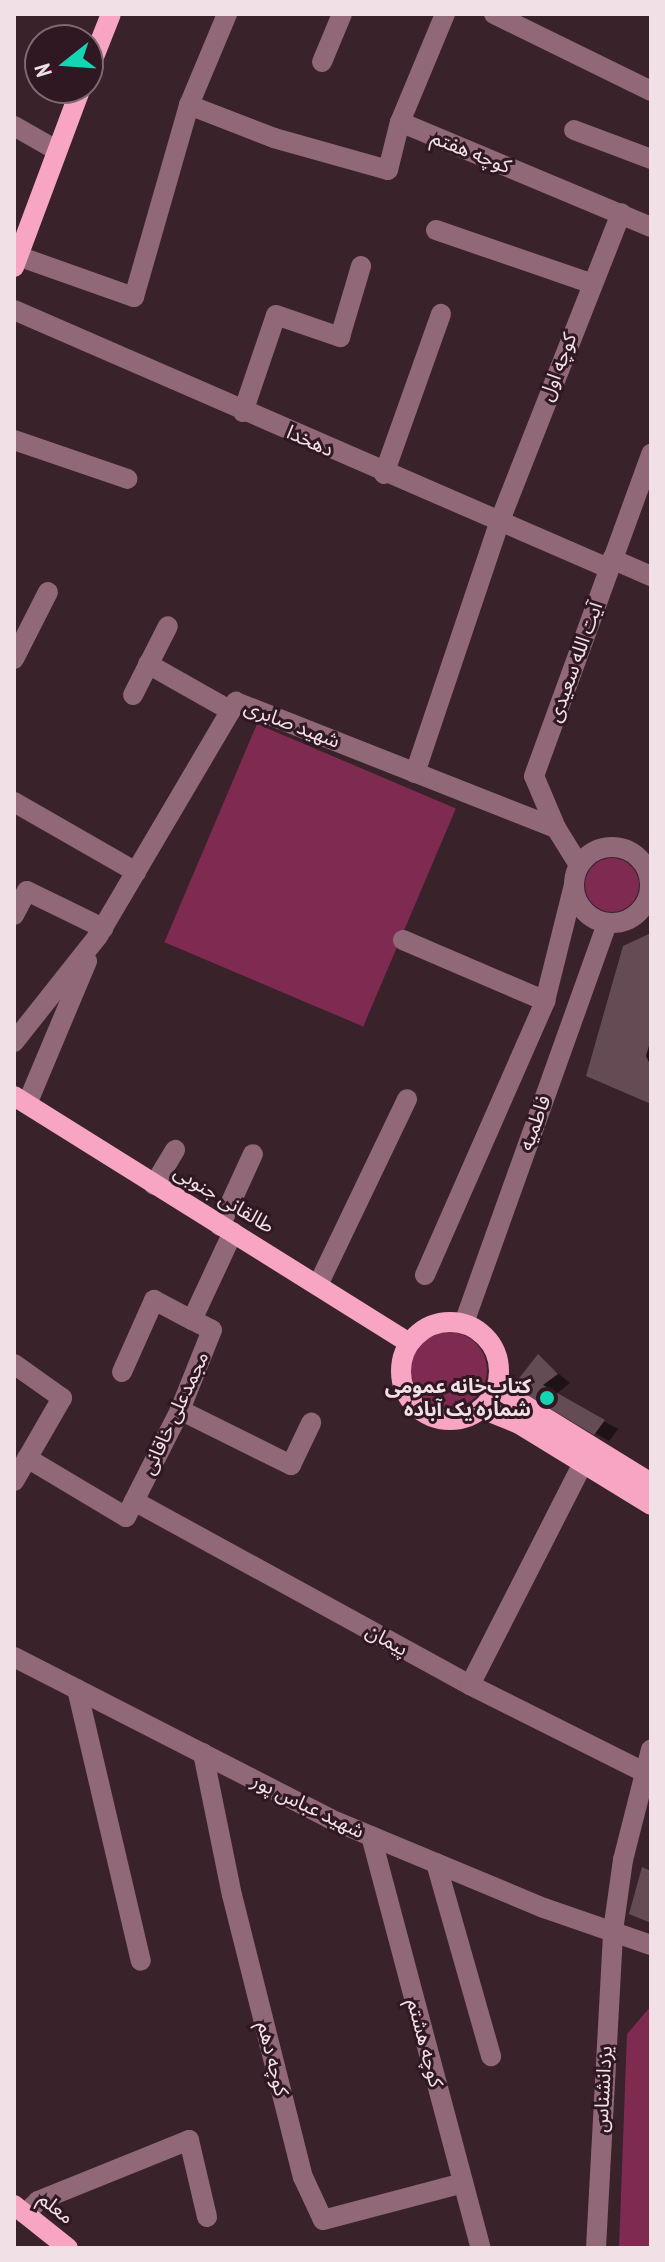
<!DOCTYPE html>
<meta charset="utf-8">
<style>
body{margin:0}
#map{position:relative;width:665px;height:2262px;overflow:hidden;background:#39222a;font-family:"PT Sans Narrow","Noto Sans Arabic",sans-serif}
div>[style]{position:absolute}
[style*='--x']{left:calc(var(--x)*1px);top:calc(var(--y)*1px);width:calc(var(--w)*1px);rotate:calc(var(--a)*1deg)}
.green>*{inset:0;background:#7f2b51;transform-origin:0 0}
.round{border-radius:50%}
.shadow>*{inset:0;background:#0007}
.building>*{inset:0;background:#654b54}
.minor>*{height:20px;margin:-10px;padding:0 10px;transform-origin:10px;border-radius:10px;background:#906877}
.minor>.ring{margin:-10px;padding:0;box-sizing:content-box;background:none;border:20px solid #906877;border-radius:50%}
.major>*{height:20px;margin:-10px;padding:0 10px;transform-origin:10px;border-radius:10px;background:#f8a5c4}
.major>.ring{margin:-10px;padding:0;box-sizing:content-box;background:none;border:20px solid #f8a5c4;border-radius:50%}
.dots>*{width:22px;height:22px;translate:-50% -50%;box-sizing:border-box;border:4px solid #2f1821;border-radius:50%}
span{translate:-50% -50%;white-space:nowrap;text-align:center;line-height:1.15;-webkit-text-stroke:6px #2f1821;paint-order:stroke}
.street-label{font-size:20px;color:#f1e0e6}
.poi-label{font-size:20px;color:#f1e0e6;font-weight:700}
.right{translate:-100% -50%;text-align:right}
.frame{position:absolute;inset:0;border:16px solid #f1e0e6;pointer-events:none}
.north{position:absolute;left:24px;top:24px;width:80px;height:80px;box-sizing:border-box;background:#2f1821;border:2px solid #7d6870;border-radius:50%;rotate:253deg;font-size:22px;font-weight:700;line-height:32px;text-align:center;color:#f1e0e6}
.north::after{content:'';display:block;margin:auto;width:28px;height:36px;background:#14d5b3;clip-path:polygon(50% 0,100% 100%,50% 72%,0 100%)}
</style>
<div id="map">
<div class="green">
<div style="left:257px;top:724px;width:216px;height:237px;rotate:23deg"></div>
<div class="round" style="left:585px;top:858px;width:54px;height:54px"></div>
<div class="round" style="left:411px;top:1332px;width:76px;height:76px"></div>
<div style="clip-path:polygon(651px 2006px,651px 2248px,619px 2248px,627px 2034px)"></div>
</div>
<div class="shadow">
<div style="clip-path:polygon(651px 935px,651px 1104px,588px 1075px)"></div>
<div style="clip-path:polygon(538px 1357px,570px 1383px,556px 1394px,618px 1429px,609px 1441px,516px 1386px)"></div>
</div>
<div class="building">
<div style="clip-path:polygon(651px 933px,651px 1039px,646px 1056px,651px 1066px,651px 1104px,586px 1076px,623px 946px)"></div>
<div style="clip-path:polygon(538px 1354px,558px 1374px,543px 1385px,605px 1420px,594px 1435px,513px 1386px)"></div>
<div style="clip-path:polygon(642px 1867px,651px 1871px,651px 1923px,629px 1914px)"></div>
</div>
<div class="minor">
<div style="--x:445;--y:14;--w:117;--a:112.6"></div>
<div style="--x:400;--y:122;--w:272;--a:22.7"></div>
<div style="--x:494;--y:14;--w:175;--a:26.1"></div>
<div style="--x:322;--y:62;--w:52;--a:-67.4"></div>
<div style="--x:189;--y:105;--w:91;--a:21.2"></div>
<div style="--x:274;--y:138;--w:118;--a:15.7"></div>
<div style="--x:388;--y:170;--w:49;--a:-76"></div>
<div style="--x:14;--y:126;--w:48;--a:29.7"></div>
<div style="--x:574;--y:130;--w:82;--a:20.6"></div>
<div style="--x:436;--y:230;--w:163;--a:19"></div>
<div style="--x:18;--y:256;--w:123;--a:19.5"></div>
<div style="--x:134;--y:297;--w:200;--a:-74"></div>
<div style="--x:189;--y:105;--w:99;--a:-67.3"></div>
<div style="--x:14;--y:310;--w:648;--a:23.48"></div>
<div style="--x:243;--y:412;--w:102;--a:-71.2"></div>
<div style="--x:276;--y:315;--w:68;--a:19"></div>
<div style="--x:340;--y:337;--w:74;--a:-73.5"></div>
<div style="--x:14;--y:440;--w:120;--a:18.9"></div>
<div style="--x:384;--y:474;--w:170;--a:-70.4"></div>
<div style="--x:612;--y:559;--w:43;--a:23.6"></div>
<div style="--x:14;--y:659;--w:75;--a:-63.1"></div>
<div style="--x:148;--y:664;--w:95;--a:29.5"></div>
<div style="--x:133;--y:695;--w:77;--a:-63.1"></div>
<div style="--x:415;--y:773;--w:264;--a:-71.4"></div>
<div style="--x:499;--y:523;--w:333;--a:-68.5"></div>
<div style="--x:14;--y:802;--w:141;--a:29.8"></div>
<div class="ring" style="left:574px;top:847px;width:56px;height:56px"></div>
<div style="--x:579;--y:865;--w:44;--a:-121.9"></div>
<div style="--x:556;--y:828;--w:56;--a:-112.9"></div>
<div style="--x:534;--y:776;--w:343;--a:-70"></div>
<div style="--x:14;--y:915;--w:27;--a:-62"></div>
<div style="--x:27;--y:891;--w:85;--a:26"></div>
<div style="--x:403;--y:940;--w:155;--a:23.2"></div>
<div style="--x:14;--y:1042;--w:135;--a:-51.6"></div>
<div style="--x:98;--y:936;--w:272;--a:-59.5"></div>
<div style="--x:236;--y:702;--w:344;--a:21.5"></div>
<div style="--x:27;--y:1104;--w:155;--a:-67.2"></div>
<div style="--x:154;--y:1185;--w:41;--a:-59"></div>
<div style="--x:220;--y:1226;--w:79;--a:-65.4"></div>
<div style="--x:425;--y:1275;--w:299;--a:-66.3"></div>
<div style="--x:545;--y:1001;--w:120;--a:-76"></div>
<div style="--x:318;--y:1285;--w:206;--a:-64.4"></div>
<div style="--x:464;--y:1323;--w:425;--a:-70.3"></div>
<div style="--x:14;--y:1364;--w:59;--a:35.3"></div>
<div style="--x:62;--y:1398;--w:96;--a:120"></div>
<div style="--x:122;--y:1372;--w:79;--a:-66"></div>
<div style="--x:154;--y:1300;--w:43;--a:27.8"></div>
<div style="--x:180;--y:1410;--w:124;--a:26.4"></div>
<div style="--x:291;--y:1465;--w:47;--a:-64.5"></div>
<div style="--x:27;--y:1458;--w:115;--a:30.8"></div>
<div style="--x:126;--y:1517;--w:120;--a:-63.2"></div>
<div style="--x:180;--y:1410;--w:86;--a:-68.2"></div>
<div style="--x:212;--y:1330;--w:22;--a:-153"></div>
<div style="--x:192;--y:1320;--w:97;--a:-65"></div>
<div style="--x:134;--y:1501;--w:383;--a:28.7"></div>
<div style="--x:470;--y:1685;--w:195;--a:26.6"></div>
<div style="--x:14;--y:1657;--w:355;--a:27.1"></div>
<div style="--x:330;--y:1819;--w:232;--a:22.6"></div>
<div style="--x:544;--y:1908;--w:113;--a:19.1"></div>
<div style="--x:470;--y:1685;--w:249;--a:-63"></div>
<div style="--x:77;--y:1689;--w:279;--a:76.8"></div>
<div style="--x:203;--y:1753;--w:145;--a:78.5"></div>
<div style="--x:232;--y:1895;--w:291;--a:75.9"></div>
<div style="--x:303;--y:2177;--w:47;--a:65.1"></div>
<div style="--x:323;--y:2220;--w:145;--a:-14.8"></div>
<div style="--x:371;--y:1836;--w:426;--a:75.1"></div>
<div style="--x:436;--y:1863;--w:201;--a:74.1"></div>
<div style="--x:25;--y:2214;--w:18;--a:-45"></div>
<div style="--x:38;--y:2201;--w:163;--a:-22"></div>
<div style="--x:189;--y:2140;--w:79;--a:76.8"></div>
<div style="--x:596;--y:2248;--w:317;--a:-86.9"></div>
<div style="--x:613;--y:1931;--w:72;--a:-82"></div>
<div style="--x:623;--y:1860;--w:114;--a:-75.8"></div>
</div>
<div class="major">
<div style="--x:88;--y:72;--w:62;--a:-68.4"></div>
<div style="--x:14;--y:267;--w:191;--a:-69.5"></div>
<div style="--x:14;--y:1096;--w:466;--a:32"></div>
<div class="ring" style="left:401px;top:1322px;width:78px;height:78px"></div>
<div style="--x:497;--y:1388;--w:181;--a:31.7"></div>
<div style="--x:482;--y:1409;--w:40;--a:22"></div>
<div style="--x:519;--y:1424;--w:155;--a:31.5"></div>
<div style="--x:14;--y:2205;--w:69;--a:38.5"></div>
</div>
<div class="dots">
<div style="left:547px;top:1398px;background:#14d5b3"></div>
</div>
<div class="street-label">
<span style="left:471px;top:152px;rotate:22deg">کوچه هفتم</span>
<span style="left:558px;top:367px;rotate:-69deg">کوچه اول</span>
<span style="left:310px;top:441px;rotate:24deg">دهخدا</span>
<span style="left:575px;top:662px;rotate:-70deg">آیت الله سعیدی</span>
<span style="left:292px;top:724px;rotate:21deg">شهید صابری</span>
<span style="left:535px;top:1123px;rotate:-70deg">فاطمیه</span>
<span style="left:224px;top:1199px;rotate:31deg">طالقانی جنوبی</span>
<span style="left:175px;top:1413px;rotate:-65deg">مجمدعلی خاقانی</span>
<span style="left:387px;top:1640px;rotate:29deg">پیمان</span>
<span style="left:308px;top:1806px;rotate:26deg">شهید عباس پور</span>
<span style="left:425px;top:2043px;rotate:75deg">کوچه هشتم</span>
<span style="left:273px;top:2059px;rotate:76deg">کوچه دهم</span>
<span style="left:603px;top:2089px;rotate:-87deg">یزدانشناس</span>
<span style="left:56px;top:2208px;rotate:38deg">معلم</span>
</div>
<div class="poi-label">
<span class="right" style="left:531px;top:1398px">کتاب‌خانه عمومی<br>شماره یک آباده</span>
</div>
<div class="frame"></div>
<div class="north">N</div>
</div>
